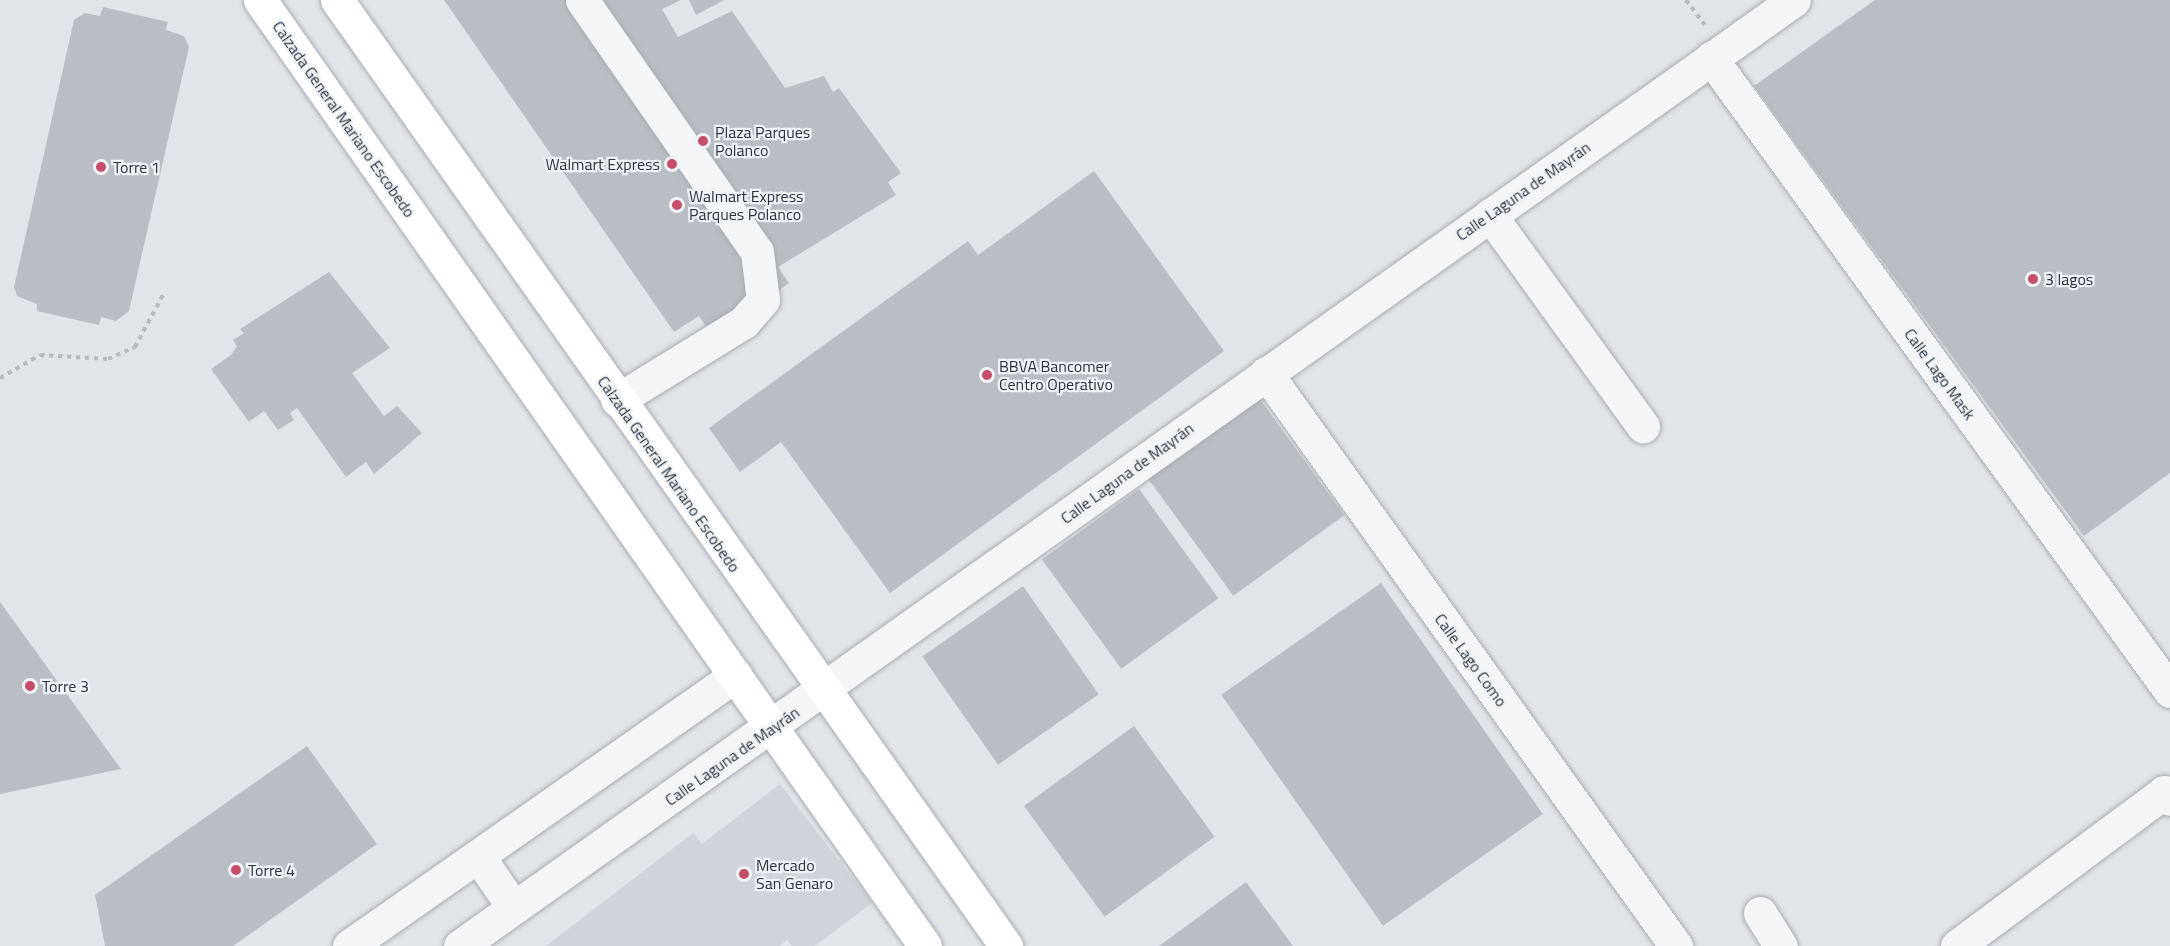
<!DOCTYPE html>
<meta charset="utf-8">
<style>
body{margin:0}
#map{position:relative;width:2170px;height:946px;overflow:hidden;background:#e1e5e9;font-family:"Titillium Web",sans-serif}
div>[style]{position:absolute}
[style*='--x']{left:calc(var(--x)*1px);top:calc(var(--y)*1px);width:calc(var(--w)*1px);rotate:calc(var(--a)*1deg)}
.built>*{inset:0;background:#cfd4db}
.building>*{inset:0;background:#b9bec5;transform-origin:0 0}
.path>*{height:4px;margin-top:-2px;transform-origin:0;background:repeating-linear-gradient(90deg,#b7bbc0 0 4.5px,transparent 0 9px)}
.roads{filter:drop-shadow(0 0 2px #a6acb3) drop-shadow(0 0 2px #a6acb3)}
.minor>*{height:33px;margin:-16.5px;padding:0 16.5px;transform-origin:16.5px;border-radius:16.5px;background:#f3f5f7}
.major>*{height:33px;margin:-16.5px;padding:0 16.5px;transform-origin:16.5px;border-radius:16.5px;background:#fff}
.dots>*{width:16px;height:16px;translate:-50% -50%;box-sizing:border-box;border:3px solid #f0f3f6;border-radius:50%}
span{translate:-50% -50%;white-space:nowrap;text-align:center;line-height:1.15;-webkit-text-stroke:4.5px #f0f3f6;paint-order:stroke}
.street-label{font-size:16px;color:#2a333f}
.poi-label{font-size:16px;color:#2a333f}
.left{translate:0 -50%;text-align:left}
.right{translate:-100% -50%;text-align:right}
</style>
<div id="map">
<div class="built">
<div style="clip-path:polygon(780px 784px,872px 903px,815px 946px,792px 946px,787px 940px,780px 946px,546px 946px,693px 833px,702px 844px)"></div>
</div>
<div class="building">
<div style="clip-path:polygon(444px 0,681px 0,662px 9px,678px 37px,732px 11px,785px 88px,824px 76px,833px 92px,839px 88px,901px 173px,888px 182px,896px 195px,778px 267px,789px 283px,713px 337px,699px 316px,674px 332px)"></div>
<div style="clip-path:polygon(689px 0,724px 0,696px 15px)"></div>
<div style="clip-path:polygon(1875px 0,2170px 0,2170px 473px,2084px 536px,1754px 86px)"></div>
<div style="clip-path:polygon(103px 7px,168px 22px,166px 30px,184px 36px,189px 47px,129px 311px,116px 321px,101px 317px,99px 325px,37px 311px,37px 304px,17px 296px,14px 287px,74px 20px,85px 13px,100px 16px)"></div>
<div style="clip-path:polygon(1094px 171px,1224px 351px,890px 593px,781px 442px,740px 472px,709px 428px,968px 241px,978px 255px)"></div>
<div style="clip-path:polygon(329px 272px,390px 348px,352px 373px,384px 416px,397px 406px,422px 433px,374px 474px,366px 462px,346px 477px,297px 408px,290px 413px,294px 420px,278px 430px,264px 411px,249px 422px,211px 369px,231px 355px,237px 346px,233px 340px,244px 333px,240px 329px)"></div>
<div style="left:1259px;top:398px;width:145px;height:137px;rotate:54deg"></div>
<div style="left:1139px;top:489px;width:135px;height:120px;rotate:54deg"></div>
<div style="left:1381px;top:583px;width:282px;height:195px;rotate:55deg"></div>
<div style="left:1023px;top:586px;width:132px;height:123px;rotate:55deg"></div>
<div style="clip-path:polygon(0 602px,121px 769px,0 794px)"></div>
<div style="left:1134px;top:726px;width:137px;height:136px;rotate:54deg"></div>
<div style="clip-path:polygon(307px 746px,377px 844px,233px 946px,105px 946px,95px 895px)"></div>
<div style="clip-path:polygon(1246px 882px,1293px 946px,1159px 946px)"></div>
</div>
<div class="path">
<div style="--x:1686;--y:0;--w:31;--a:53"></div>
<div style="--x:0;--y:378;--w:46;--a:-29.9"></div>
<div style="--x:40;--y:355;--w:68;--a:3.4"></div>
<div style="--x:108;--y:359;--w:30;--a:-24"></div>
<div style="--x:135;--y:347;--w:59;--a:-61.7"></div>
</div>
<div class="roads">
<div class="minor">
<div style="--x:582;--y:0;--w:307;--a:55.2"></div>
<div style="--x:757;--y:252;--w:48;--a:82.9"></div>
<div style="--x:763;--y:300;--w:29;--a:131"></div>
<div style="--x:744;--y:322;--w:149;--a:148.4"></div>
<div style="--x:1711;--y:58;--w:782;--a:54.05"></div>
<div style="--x:1490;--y:215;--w:261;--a:54.1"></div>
<div style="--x:1266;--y:373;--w:705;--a:54.42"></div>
<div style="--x:478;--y:856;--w:63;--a:55.3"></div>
<div style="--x:1760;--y:913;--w:39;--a:58"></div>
<div style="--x:349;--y:946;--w:472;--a:-35"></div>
<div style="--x:460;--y:946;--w:1635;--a:-35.34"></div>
<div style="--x:1957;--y:946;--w:258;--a:-36.6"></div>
<div style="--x:2164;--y:792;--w:9;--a:49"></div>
</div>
<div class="major">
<div style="--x:260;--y:0;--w:1156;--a:54.89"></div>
<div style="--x:337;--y:0;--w:1159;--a:54.73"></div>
</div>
</div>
<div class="dots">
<div style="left:703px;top:141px;background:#c64e68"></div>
<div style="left:672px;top:164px;background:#c64e68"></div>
<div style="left:101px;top:167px;background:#c64e68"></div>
<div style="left:677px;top:205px;background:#c64e68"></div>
<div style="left:2033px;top:279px;background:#c64e68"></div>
<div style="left:987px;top:375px;background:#c64e68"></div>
<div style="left:30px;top:686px;background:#c64e68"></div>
<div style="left:236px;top:870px;background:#c64e68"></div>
<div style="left:744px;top:874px;background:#c64e68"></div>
</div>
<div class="street-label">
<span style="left:344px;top:119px;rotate:55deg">Calzada General Mariano Escobedo</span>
<span style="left:1523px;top:191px;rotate:-35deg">Calle Laguna de Mayrán</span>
<span style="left:1940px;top:374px;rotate:54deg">Calle Lago Mask</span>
<span style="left:1127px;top:473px;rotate:-36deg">Calle Laguna de Mayrán</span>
<span style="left:669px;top:474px;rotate:55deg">Calzada General Mariano Escobedo</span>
<span style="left:1471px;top:660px;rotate:54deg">Calle Lago Como</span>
<span style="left:732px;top:756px;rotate:-35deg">Calle Laguna de Mayrán</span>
</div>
<div class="poi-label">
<span class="left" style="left:715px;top:141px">Plaza Parques<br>Polanco</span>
<span class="right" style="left:660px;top:164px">Walmart Express</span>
<span class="left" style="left:113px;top:167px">Torre 1</span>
<span class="left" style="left:689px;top:205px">Walmart Express<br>Parques Polanco</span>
<span class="left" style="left:2045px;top:279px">3 lagos</span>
<span class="left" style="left:999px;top:375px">BBVA Bancomer<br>Centro Operativo</span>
<span class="left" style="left:42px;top:686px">Torre 3</span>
<span class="left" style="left:756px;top:874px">Mercado<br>San Genaro</span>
<span class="left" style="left:248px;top:870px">Torre 4</span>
</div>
</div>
